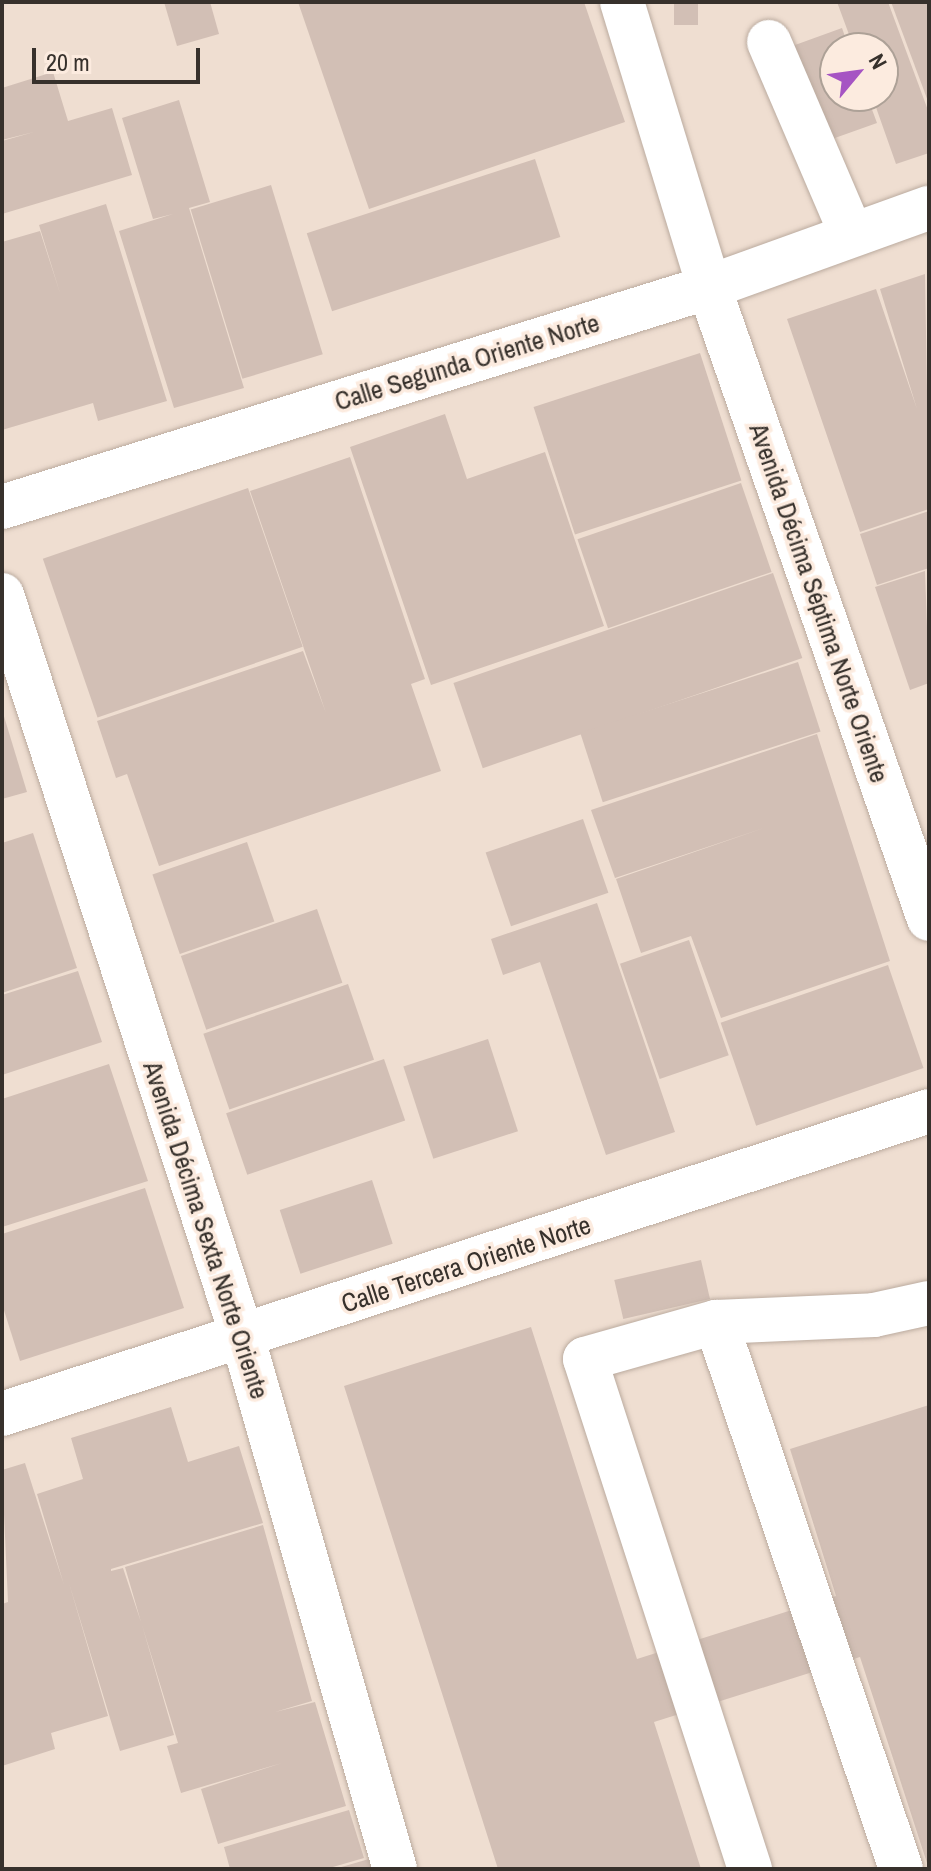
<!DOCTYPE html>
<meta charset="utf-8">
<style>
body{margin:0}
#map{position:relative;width:931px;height:1871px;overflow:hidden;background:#efded1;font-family:"Archivo Narrow",sans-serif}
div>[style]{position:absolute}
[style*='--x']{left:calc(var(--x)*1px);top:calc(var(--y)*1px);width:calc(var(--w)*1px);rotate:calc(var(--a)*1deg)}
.building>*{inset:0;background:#d2bfb5;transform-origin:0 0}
.roads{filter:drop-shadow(0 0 2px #bbab9f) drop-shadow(0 0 2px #bbab9f)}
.minor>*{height:44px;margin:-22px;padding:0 22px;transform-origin:22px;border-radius:22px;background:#fff}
span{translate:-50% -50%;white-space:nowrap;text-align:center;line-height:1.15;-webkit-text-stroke:7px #fcebdf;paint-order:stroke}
.street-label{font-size:26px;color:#37312c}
.frame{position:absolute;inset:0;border:4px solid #37312c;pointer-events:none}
.north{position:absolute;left:819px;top:32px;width:80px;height:80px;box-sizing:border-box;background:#fcebdf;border:2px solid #ada197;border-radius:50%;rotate:61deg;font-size:22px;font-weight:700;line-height:32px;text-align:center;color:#37312c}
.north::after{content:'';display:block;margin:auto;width:28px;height:36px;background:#a654c3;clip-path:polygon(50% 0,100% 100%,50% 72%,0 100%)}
.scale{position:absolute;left:32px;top:48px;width:168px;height:36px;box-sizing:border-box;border:4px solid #37312c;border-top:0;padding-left:10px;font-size:24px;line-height:28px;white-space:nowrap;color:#37312c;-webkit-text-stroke:6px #fcebdf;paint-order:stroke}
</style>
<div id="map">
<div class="building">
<div style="clip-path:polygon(164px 2px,210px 2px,219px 34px,177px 46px)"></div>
<div style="clip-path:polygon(298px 2px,584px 2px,625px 122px,369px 209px)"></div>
<div style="left:674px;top:2px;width:24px;height:23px"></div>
<div style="clip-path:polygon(837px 2px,888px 2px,929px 113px,929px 153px,896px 164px,872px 96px,883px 96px,883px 48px,854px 48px)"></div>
<div style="clip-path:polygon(891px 2px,929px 2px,929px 104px)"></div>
<div style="clip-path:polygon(842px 28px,849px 48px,835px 48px,835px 96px,867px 96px,877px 123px,818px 144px,784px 49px)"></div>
<div style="clip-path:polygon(53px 72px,68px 121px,112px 108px,132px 175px,2px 214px,2px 141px,34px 132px,2px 140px,2px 88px)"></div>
<div style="clip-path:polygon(179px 100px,210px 202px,189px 208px,244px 388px,174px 408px,119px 231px,173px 214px,153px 219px,122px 118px)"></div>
<div style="left:535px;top:159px;width:82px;height:240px;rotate:72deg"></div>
<div style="left:271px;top:185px;width:177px;height:84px;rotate:73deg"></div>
<div style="clip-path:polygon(106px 204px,167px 401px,98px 421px,93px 403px,2px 430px,2px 242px,40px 231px,60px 293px,39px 225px)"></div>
<div style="clip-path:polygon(925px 274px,929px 509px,860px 532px,787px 319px,876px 289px,917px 409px,880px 289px)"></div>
<div style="left:700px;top:353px;width:134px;height:175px;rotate:72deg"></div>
<div style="clip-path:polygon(445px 414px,467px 479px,545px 452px,604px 626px,431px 685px,350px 447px)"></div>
<div style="clip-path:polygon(350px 457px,425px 679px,411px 684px,441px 771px,159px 866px,127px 774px,116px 778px,97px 721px,303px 651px,326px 713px,250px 491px)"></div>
<div style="left:741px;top:483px;width:94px;height:173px;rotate:71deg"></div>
<div style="left:248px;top:488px;width:168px;height:217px;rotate:71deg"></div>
<div style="clip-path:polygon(929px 511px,929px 568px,877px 585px,860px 534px)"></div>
<div style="clip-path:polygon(925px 571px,929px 683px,910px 690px,875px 587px)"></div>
<div style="left:773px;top:573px;width:90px;height:338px;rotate:71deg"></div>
<div style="left:798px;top:662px;width:73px;height:229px;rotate:72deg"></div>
<div style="clip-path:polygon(3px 713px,27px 792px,2px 799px,2px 714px)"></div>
<div style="clip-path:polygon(817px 734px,890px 961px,721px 1018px,691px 936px,641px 953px,616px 879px,767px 827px,615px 878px,591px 810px)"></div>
<div style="left:583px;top:819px;width:78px;height:103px;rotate:71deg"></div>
<div style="clip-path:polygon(33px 833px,77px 968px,2px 993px,2px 843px)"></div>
<div style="left:247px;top:842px;width:84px;height:100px;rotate:71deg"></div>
<div style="clip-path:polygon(597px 903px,675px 1132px,606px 1155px,540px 962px,503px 975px,491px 939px)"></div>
<div style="left:317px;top:909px;width:78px;height:144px;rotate:71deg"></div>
<div style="left:689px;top:940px;width:122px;height:73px;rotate:71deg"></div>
<div style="left:888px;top:965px;width:109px;height:177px;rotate:71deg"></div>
<div style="clip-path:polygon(78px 971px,102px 1042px,2px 1075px,2px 995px)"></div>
<div style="left:348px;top:984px;width:80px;height:153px;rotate:71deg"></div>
<div style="left:488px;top:1039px;width:97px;height:89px;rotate:72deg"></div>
<div style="left:384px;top:1059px;width:65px;height:167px;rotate:71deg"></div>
<div style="clip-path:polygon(109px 1064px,148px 1181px,2px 1227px,2px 1099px)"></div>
<div style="left:372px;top:1180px;width:67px;height:97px;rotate:72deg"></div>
<div style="clip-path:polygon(145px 1188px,184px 1308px,20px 1361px,2px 1304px,2px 1234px)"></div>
<div style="left:701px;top:1260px;width:40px;height:89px;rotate:77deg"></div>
<div style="clip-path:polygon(531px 1327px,637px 1659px,836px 1596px,790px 1449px,929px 1405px,929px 1869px,860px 1657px,654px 1722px,701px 1869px,498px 1869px,344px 1386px)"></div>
<div style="clip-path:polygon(171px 1407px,188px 1462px,239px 1446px,263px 1523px,111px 1569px,111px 1571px,123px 1568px,141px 1622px,125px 1567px,263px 1525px,312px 1701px,275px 1712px,315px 1702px,346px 1806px,218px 1844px,201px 1789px,282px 1763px,181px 1793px,167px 1746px,178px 1743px,142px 1625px,174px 1735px,120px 1751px,69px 1583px,108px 1716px,51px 1733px,55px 1749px,2px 1766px,2px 1604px,8px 1602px,2px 1470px,25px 1463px,64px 1585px,37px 1494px,83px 1479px,71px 1438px)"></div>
<div style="clip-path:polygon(349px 1810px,364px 1858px,326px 1869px,230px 1869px,224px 1847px)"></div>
<div style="clip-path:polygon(369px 1859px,372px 1869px,338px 1869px,338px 1868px)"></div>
</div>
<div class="roads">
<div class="minor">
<div style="--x:622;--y:2;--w:298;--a:73"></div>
<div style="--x:709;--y:287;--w:669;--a:70.81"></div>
<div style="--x:769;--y:42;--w:208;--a:66.8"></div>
<div style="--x:2;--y:507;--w:740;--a:-17.28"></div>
<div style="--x:709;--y:287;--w:234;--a:-19.8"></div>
<div style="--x:2;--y:595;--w:782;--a:72.05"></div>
<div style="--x:243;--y:1339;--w:551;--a:74"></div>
<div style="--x:716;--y:1322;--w:577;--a:71.31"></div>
<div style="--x:2;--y:1414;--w:975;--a:-18.1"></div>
<div style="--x:750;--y:1869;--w:536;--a:-107.93"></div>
<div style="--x:585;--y:1359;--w:136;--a:-15.8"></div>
<div style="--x:716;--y:1322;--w:158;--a:-2.5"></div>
<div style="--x:874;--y:1315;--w:56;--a:-12.3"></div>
</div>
</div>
<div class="street-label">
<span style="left:467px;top:362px;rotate:-17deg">Calle Segunda Oriente Norte</span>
<span style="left:819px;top:603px;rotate:71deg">Avenida Décima Séptima Norte Oriente</span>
<span style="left:206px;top:1230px;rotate:72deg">Avenida Décima Sexta Norte Oriente</span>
<span style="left:466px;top:1264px;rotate:-18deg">Calle Tercera Oriente Norte</span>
</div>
<div class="frame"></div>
<div class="north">N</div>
<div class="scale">20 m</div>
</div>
